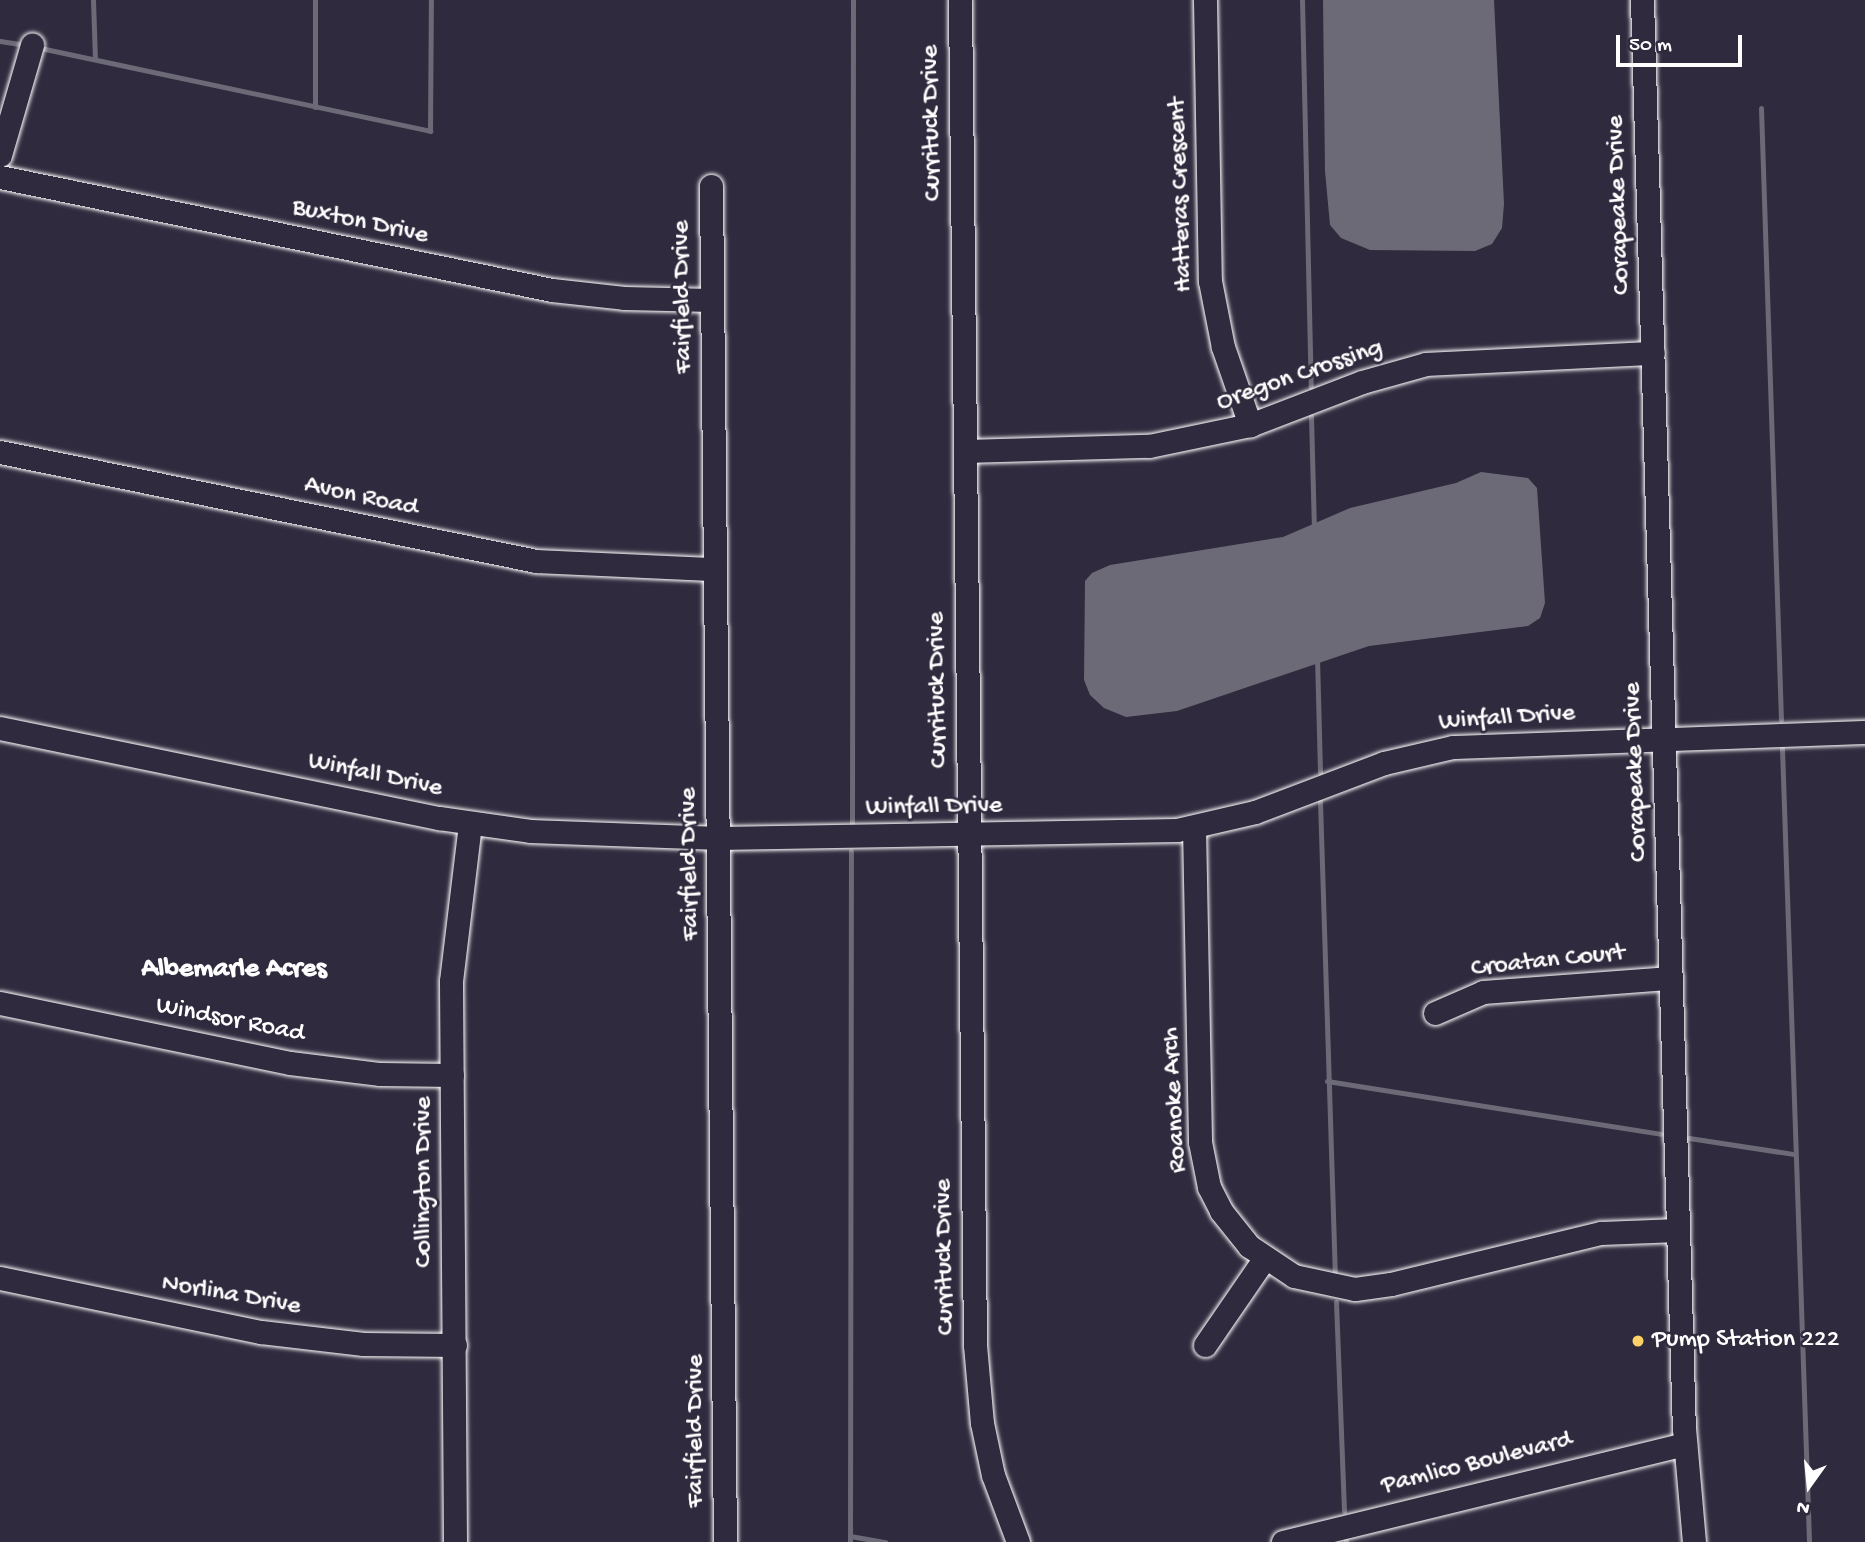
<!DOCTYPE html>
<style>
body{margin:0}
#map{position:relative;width:1865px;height:1542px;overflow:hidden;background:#2f2a3d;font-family:"Gochi Hand",sans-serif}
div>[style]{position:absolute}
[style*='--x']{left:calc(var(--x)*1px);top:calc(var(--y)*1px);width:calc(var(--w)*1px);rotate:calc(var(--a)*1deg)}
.water>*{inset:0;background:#6d6a77}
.stream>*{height:5px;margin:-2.5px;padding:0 2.5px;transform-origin:2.5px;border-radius:2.5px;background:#6d6a77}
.roads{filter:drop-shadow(0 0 2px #fff) drop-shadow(0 0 2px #fff)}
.minor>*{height:23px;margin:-11.5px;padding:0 11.5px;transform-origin:11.5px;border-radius:11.5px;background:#2f2a3d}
.dots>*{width:19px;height:19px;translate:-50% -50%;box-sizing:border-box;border:4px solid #2f2a3d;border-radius:50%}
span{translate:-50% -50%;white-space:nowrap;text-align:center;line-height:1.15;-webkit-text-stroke:5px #2f2a3d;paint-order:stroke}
.street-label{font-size:26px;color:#fff}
.poi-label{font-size:26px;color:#fff}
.left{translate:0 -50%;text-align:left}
.neighbourhood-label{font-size:28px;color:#fff;font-weight:700}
.north{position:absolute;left:1774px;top:1451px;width:70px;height:70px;-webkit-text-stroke:5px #2f2a3d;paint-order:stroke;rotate:195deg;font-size:19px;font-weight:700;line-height:28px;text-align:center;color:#fff}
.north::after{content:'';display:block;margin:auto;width:24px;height:32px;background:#fff;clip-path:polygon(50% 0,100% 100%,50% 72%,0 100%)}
.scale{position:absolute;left:1616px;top:35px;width:126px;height:32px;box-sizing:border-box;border:4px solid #fff;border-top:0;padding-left:9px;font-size:21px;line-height:24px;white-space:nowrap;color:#fff;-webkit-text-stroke:5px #2f2a3d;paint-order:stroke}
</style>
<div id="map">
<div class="water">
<div style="clip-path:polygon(1323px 0,1494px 0,1504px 204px,1502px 228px,1492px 244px,1475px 251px,1370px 250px,1341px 238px,1330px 225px,1325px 171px)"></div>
<div style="clip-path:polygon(1481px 472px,1528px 478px,1537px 488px,1545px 603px,1540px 618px,1528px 626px,1369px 646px,1177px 711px,1126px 717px,1104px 708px,1090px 695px,1084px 680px,1085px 581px,1092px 573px,1110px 565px,1283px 537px,1350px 508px,1456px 483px)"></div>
</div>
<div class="stream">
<div style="--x:93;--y:0;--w:59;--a:88.1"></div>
<div style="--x:315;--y:0;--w:107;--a:90"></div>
<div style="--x:1302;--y:0;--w:387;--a:88.7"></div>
<div style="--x:0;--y:41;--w:18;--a:9"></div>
<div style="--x:45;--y:49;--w:394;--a:12"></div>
<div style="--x:430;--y:131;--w:131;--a:-89.6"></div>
<div style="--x:1761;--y:108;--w:612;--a:88.13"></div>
<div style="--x:1311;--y:416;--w:112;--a:88.5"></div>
<div style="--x:1317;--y:657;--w:115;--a:88.5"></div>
<div style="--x:1782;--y:748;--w:794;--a:88.05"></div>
<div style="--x:1320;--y:801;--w:472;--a:88.2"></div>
<div style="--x:852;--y:823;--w:823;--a:-89.93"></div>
<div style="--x:1327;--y:1081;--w:338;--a:9"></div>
<div style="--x:1689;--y:1138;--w:105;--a:8.7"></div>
<div style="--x:1336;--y:1302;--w:209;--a:87.8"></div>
<div style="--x:850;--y:1536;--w:36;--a:10"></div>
<div style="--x:1346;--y:1540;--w:2;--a:90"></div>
<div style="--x:850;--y:1542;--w:691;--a:-89.92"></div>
</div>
<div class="roads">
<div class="minor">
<div style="--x:960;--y:0;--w:1345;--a:89.36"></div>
<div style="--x:975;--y:1345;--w:78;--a:84.9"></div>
<div style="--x:982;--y:1423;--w:53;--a:78.1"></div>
<div style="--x:993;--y:1475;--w:72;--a:69.5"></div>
<div style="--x:1205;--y:0;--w:281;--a:89"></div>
<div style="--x:1210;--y:281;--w:67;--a:78.9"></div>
<div style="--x:1223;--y:347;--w:83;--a:70.9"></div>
<div style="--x:1642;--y:0;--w:1429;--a:88.32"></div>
<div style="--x:1684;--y:1428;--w:114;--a:85"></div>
<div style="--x:0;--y:155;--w:115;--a:-73.8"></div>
<div style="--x:0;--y:177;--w:563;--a:11.57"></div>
<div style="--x:552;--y:290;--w:72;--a:6.3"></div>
<div style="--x:624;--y:298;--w:88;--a:1.3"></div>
<div style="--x:711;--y:186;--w:1356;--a:89.41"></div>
<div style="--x:965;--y:451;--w:184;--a:-1.6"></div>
<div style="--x:1149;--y:446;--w:103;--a:-11.7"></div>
<div style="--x:1250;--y:425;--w:120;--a:-21"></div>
<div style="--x:1362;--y:382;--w:66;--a:-15.7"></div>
<div style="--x:1426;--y:364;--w:227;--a:-2.8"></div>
<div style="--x:0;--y:452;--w:547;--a:11.49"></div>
<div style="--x:536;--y:561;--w:179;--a:2.6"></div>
<div style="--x:0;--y:728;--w:448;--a:11.6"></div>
<div style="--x:439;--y:818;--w:92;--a:8.1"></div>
<div style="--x:530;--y:831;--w:189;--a:2.1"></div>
<div style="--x:719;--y:838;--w:458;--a:-1"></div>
<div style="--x:1177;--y:830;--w:80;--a:-13"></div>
<div style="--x:1255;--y:812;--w:138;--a:-20.8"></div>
<div style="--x:1384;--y:763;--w:71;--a:-13.1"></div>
<div style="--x:1453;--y:747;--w:412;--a:-2.1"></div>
<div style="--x:1194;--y:827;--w:315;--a:88.9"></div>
<div style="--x:1200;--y:1142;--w:46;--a:78.7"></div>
<div style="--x:1209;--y:1187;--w:27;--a:63"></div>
<div style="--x:1221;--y:1211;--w:45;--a:51.3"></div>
<div style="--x:1249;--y:1246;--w:54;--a:33.7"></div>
<div style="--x:1294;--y:1276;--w:62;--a:12"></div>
<div style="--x:1355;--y:1289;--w:36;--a:-8"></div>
<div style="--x:1391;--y:1284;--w:216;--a:-13.7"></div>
<div style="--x:1601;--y:1233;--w:77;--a:-2.2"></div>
<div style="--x:0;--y:1003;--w:296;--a:11.7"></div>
<div style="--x:290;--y:1063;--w:91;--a:7"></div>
<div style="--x:380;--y:1074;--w:72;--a:0.8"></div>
<div style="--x:1435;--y:1013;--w:52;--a:-23.6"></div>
<div style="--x:1483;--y:992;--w:188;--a:-4.3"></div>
<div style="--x:0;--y:1278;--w:267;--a:11.7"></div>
<div style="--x:261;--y:1332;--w:103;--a:6.7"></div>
<div style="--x:363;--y:1344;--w:92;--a:0.6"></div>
<div style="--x:1205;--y:1345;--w:104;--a:-55.5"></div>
<div style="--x:455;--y:1542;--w:561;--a:-90.41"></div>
<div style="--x:451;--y:981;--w:159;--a:-83.1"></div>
<div style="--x:1283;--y:1542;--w:414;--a:-13.7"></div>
</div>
</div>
<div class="dots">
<div style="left:1638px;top:1341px;background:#ffd166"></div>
</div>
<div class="street-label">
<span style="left:933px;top:123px;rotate:-91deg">Currituck Drive</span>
<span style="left:1182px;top:195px;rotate:-92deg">Hatteras Crescent</span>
<span style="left:1620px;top:205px;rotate:-92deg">Corapeake Drive</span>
<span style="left:360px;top:223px;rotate:12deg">Buxton Drive</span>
<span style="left:684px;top:297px;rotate:-91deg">Fairfield Drive</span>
<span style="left:1300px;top:376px;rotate:-19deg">Oregon Crossing</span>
<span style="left:361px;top:498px;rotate:12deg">Avon Road</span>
<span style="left:939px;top:690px;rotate:-91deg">Currituck Drive</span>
<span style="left:1507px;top:719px;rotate:-4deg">Winfall Drive</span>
<span style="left:1637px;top:772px;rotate:-92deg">Corapeake Drive</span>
<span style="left:375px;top:776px;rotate:12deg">Winfall Drive</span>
<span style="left:934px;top:808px;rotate:-1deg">Winfall Drive</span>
<span style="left:691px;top:864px;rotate:-91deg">Fairfield Drive</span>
<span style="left:1548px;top:962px;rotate:-6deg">Croatan Court</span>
<span style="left:230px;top:1021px;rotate:11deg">Windsor Road</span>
<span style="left:1176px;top:1100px;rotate:-93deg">Roanoke Arch</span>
<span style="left:425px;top:1182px;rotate:-90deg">Collington Drive</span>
<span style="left:946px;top:1257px;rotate:-91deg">Currituck Drive</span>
<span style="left:231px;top:1296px;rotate:10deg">Norlina Drive</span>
<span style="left:697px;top:1431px;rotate:-90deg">Fairfield Drive</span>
<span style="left:1477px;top:1464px;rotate:-14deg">Pamlico Boulevard</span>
</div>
<div class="poi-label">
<span class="left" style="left:1652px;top:1341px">Pump Station 222</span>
</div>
<div class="neighbourhood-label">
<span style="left:234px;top:970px">Albemarle Acres</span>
</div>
<div class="north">N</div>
<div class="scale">50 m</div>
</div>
